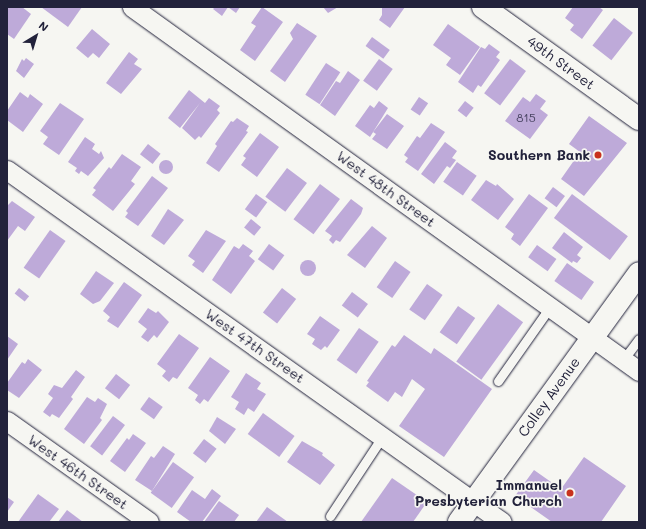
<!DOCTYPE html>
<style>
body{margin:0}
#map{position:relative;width:646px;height:529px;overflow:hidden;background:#f6f6f2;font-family:Mali,sans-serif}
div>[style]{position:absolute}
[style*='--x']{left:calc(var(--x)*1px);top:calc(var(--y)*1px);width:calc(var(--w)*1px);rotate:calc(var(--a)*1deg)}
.building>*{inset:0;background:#beaad9;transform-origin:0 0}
.round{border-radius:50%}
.roads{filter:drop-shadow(0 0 1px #22223b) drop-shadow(0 0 1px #22223b)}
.service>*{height:9px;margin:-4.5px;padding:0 4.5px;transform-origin:4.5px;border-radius:4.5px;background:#f6f6f2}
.minor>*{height:19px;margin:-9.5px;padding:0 9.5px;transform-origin:9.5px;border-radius:9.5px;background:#f6f6f2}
.tertiary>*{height:22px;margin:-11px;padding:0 11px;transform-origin:11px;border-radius:11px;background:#f6f6f2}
.secondary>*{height:22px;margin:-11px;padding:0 11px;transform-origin:11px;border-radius:11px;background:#f6f6f2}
.dots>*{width:11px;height:11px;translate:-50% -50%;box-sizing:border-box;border:2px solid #f6f6f2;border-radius:50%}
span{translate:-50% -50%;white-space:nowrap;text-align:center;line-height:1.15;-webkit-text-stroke:3.5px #f6f6f2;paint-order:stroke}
.number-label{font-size:12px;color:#494462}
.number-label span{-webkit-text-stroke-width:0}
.street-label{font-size:14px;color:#22223b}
.poi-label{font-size:14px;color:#22223b;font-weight:700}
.right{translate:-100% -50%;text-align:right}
.frame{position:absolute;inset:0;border:8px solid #22223b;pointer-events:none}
.north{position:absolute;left:16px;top:16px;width:40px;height:40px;-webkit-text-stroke:3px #f6f6f2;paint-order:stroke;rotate:38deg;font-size:11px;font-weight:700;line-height:16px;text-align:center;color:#22223b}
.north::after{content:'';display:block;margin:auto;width:14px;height:18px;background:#22223b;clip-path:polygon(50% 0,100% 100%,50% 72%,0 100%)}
</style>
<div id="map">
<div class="building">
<div style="clip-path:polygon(8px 7px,22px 7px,31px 14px,14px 39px,7px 34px)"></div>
<div style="clip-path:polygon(41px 7px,82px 7px,68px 27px)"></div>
<div style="clip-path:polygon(215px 7px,228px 7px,222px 16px,213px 9px)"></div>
<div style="clip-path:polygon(228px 7px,240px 7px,236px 13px)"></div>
<div style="clip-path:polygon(262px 7px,283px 22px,255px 61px,240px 50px,256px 26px,251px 23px)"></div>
<div style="clip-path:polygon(323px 7px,338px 7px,328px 13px)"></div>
<div style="clip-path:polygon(382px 7px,405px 7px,390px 28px,379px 20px,382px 15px)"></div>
<div style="clip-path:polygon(573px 7px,599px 7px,603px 10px,582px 39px,570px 30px,574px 25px,565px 18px)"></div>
<div style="left:614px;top:18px;width:24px;height:35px;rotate:38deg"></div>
<div style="clip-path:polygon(297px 23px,317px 36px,285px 82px,270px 71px,293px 39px,290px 33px)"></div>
<div style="clip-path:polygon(448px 24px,480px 47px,460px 75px,446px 65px,451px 58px,433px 45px)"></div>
<div style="clip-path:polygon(92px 29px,110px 44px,99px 58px,93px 53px,88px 58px,76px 48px)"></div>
<div style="left:372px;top:37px;width:22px;height:11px;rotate:36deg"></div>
<div style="clip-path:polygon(489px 44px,500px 52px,496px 57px,500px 60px,481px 87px,478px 85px,473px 93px,458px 82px,481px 47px,485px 49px)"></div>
<div style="clip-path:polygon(129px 52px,138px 59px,134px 64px,142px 69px,121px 94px,106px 83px)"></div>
<div style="clip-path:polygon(26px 58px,34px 64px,24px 78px,16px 71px,22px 59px,24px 61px)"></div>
<div style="left:379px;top:59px;width:17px;height:27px;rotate:36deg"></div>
<div style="left:510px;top:59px;width:20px;height:43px;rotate:37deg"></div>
<div style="left:326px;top:63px;width:17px;height:38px;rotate:33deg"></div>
<div style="clip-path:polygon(348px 71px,360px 80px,335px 116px,320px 105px,336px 81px,340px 83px)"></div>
<div style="clip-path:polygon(189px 90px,205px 103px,209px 98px,220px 106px,217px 110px,220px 113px,201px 138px,199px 136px,195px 140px,182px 128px,200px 103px,180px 128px,168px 118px)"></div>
<div style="clip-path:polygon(20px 92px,28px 98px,30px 94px,43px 104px,23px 132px,7px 120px,7px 111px)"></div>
<div style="clip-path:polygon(536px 94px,546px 101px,540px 109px,548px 115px,530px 139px,505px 121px,523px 97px,530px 102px)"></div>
<div style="left:419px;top:97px;width:11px;height:15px;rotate:34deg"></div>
<div style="clip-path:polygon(379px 101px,388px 108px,370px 137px,355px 126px,370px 105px,374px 108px)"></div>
<div style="left:465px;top:101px;width:11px;height:12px;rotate:38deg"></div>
<div style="clip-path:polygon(60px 103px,84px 119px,59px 155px,43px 144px,48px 137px,40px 131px)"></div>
<div style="clip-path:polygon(387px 114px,404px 126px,387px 149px,372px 139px,376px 134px,373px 132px)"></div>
<div style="clip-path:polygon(589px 116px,627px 143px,584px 196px,561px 179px,580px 152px,569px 144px)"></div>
<div style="clip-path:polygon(237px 118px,249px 126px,246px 131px,248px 132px,219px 172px,206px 163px,217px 146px,215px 144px,231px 121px,233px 122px)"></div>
<div style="clip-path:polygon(431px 123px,445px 132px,418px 171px,405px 162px,408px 158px,404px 155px,417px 136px,420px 138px)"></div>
<div style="clip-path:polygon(260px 133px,279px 147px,257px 177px,241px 165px,246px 158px,243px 156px)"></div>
<div style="clip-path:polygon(85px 137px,95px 144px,92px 149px,99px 154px,101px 151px,104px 158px,88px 176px,81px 171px,79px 174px,75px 171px,77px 168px,68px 162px)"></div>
<div style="clip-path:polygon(445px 142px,457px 151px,452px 158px,456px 160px,450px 168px,447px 166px,434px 184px,421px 174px)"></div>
<div style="left:148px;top:144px;width:16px;height:13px;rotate:38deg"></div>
<div style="clip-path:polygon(122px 154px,141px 167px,131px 181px,135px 184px,113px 211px,92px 195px,96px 190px,93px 188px,109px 167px,111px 169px)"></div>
<div class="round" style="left:159px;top:160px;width:14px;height:14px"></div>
<div style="left:457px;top:162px;width:24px;height:24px;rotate:35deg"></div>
<div style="left:287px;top:168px;width:25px;height:36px;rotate:37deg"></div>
<div style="clip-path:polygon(152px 176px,168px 188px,138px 226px,125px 217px,128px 213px,126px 211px)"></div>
<div style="clip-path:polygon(486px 180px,496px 186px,497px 184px,514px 199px,498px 220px,471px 200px)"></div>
<div style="left:320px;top:184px;width:25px;height:44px;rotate:37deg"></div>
<div style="left:553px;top:187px;width:15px;height:14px;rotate:37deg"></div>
<div style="left:256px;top:194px;width:14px;height:19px;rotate:36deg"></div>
<div style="clip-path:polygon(529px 194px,548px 208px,520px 246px,511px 239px,514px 234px,505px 227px)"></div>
<div style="left:572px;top:194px;width:70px;height:30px;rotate:37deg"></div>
<div style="clip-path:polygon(351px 199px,363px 208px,361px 214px,340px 242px,336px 240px,333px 244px,329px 240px,332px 236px,325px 231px)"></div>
<div style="clip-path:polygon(12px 201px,35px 217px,25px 231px,18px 226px,7px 241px,7px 206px)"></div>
<div style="clip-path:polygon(168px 209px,184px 220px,164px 245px,151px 236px)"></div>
<div style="left:251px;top:219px;width:13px;height:11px;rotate:39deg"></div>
<div style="clip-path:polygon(372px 226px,387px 238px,365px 268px,347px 255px)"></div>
<div style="left:50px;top:230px;width:19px;height:46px;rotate:35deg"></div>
<div style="clip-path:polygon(206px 230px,226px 241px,203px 273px,192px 265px,195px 261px,188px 256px)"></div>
<div style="clip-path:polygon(564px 232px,583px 247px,577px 255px,581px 258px,577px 263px,573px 261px,572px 263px,552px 248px)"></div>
<div style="clip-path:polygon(243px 244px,253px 251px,249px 256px,255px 261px,231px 294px,212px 280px,234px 246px,239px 249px)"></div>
<div style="left:269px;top:244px;width:19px;height:19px;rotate:36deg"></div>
<div style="left:537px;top:245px;width:24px;height:15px;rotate:36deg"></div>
<div class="round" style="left:300px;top:260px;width:16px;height:16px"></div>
<div style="left:395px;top:261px;width:19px;height:32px;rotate:35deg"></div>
<div style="left:567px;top:263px;width:33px;height:22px;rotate:35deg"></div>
<div style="clip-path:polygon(96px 271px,114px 283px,100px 301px,93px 304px,80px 294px)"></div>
<div style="clip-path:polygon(124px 282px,142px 295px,118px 328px,107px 321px,110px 317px,103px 311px)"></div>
<div style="left:427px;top:284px;width:19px;height:31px;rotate:35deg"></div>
<div style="left:19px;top:288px;width:13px;height:7px;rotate:39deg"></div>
<div style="left:282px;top:288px;width:18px;height:31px;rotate:38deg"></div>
<div style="left:352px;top:292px;width:20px;height:17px;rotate:37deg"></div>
<div style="left:498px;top:304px;width:31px;height:71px;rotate:36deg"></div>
<div style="left:458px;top:306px;width:21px;height:32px;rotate:35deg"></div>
<div style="clip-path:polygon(148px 308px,156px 313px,158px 311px,169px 322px,157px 338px,154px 335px,148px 342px,141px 337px,147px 329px,138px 322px)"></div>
<div style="clip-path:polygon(320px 316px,340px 330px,327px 348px,325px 346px,321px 350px,312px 344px,315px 339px,307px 334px)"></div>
<div style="left:359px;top:328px;width:24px;height:39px;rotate:35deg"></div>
<div style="clip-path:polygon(179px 334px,199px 348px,177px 379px,173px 377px,169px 382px,162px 376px,166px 371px,157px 364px)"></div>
<div style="clip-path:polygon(404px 335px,431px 354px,434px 348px,492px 389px,444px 457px,399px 426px,425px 389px,412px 379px,402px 397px,395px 392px,388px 402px,366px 386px,369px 382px,367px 381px,392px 345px,395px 347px)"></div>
<div style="clip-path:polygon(7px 336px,18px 344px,7px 360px)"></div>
<div style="clip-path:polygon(210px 357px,230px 371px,208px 402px,204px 399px,200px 404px,195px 400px,198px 395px,188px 388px)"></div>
<div style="clip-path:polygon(28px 359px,42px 370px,19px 398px,7px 390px,7px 383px,22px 362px,25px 364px)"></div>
<div style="clip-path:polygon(76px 370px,85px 377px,71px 397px,73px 399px,59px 418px,52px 414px,50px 417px,43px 412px,53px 398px,48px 394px,54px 385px,62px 388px)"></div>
<div style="clip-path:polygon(246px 373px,261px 383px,257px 389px,266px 394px,254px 412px,248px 408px,244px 415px,235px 409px,239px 402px,231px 397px)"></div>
<div style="left:116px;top:374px;width:18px;height:18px;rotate:38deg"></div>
<div style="clip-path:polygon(87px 397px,95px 402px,98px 398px,107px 404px,100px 418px,102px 420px,84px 444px,64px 429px)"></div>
<div style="left:149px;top:397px;width:17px;height:15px;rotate:36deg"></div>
<div style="left:263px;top:413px;width:39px;height:26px;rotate:36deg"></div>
<div style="left:113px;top:416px;width:15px;height:38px;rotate:37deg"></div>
<div style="clip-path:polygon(217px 417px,236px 429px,225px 444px,209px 431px)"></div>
<div style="clip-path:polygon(133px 434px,146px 443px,125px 472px,110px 461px,127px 438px,129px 440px)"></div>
<div style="left:204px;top:439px;width:16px;height:18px;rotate:38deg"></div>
<div style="clip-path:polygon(302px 441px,323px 453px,322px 455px,335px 465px,320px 485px,287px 462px)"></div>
<div style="clip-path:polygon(163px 446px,175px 454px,152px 491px,135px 480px,151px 456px,154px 458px)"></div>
<div style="clip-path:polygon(584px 457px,626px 486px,601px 522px,552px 522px,515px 496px,534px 470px,561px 489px)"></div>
<div style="left:173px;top:462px;width:26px;height:38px;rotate:36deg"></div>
<div style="clip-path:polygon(392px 478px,427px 502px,413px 522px,361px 522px)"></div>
<div style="clip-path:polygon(212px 489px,221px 496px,202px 522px,191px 522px,177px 512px,192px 490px,205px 499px)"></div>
<div style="clip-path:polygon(38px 494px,59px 509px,49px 522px,18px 522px)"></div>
<div style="clip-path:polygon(7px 497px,14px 502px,7px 512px)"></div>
<div style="clip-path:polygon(219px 501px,239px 515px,234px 522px,204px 522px)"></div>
<div style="clip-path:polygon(267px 507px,288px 522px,256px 522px)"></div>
<div style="clip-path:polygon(67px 510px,83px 522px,58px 522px)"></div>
</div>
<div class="roads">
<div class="service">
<div style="--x:623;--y:360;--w:26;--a:-53"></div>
<div style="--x:498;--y:381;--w:90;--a:-54.9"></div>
<div style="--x:330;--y:516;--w:95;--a:-56.6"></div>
</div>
<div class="minor">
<div style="--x:132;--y:7;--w:624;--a:35.68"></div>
<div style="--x:7;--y:170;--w:607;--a:35.42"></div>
<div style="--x:7;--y:421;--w:174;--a:35.4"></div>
</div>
<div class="tertiary">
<div style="--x:483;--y:7;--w:192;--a:35.7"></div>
</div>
<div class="secondary">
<div style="--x:459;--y:522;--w:307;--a:-54.1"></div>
</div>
</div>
<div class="dots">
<div style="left:598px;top:155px;background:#c8321e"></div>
<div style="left:570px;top:493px;background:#c8321e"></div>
</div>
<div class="number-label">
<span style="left:526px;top:118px">815</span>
</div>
<div class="street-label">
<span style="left:561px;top:63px;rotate:36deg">49th Street</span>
<span style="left:386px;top:189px;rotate:36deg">West 48th Street</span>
<span style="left:255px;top:346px;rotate:35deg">West 47th Street</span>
<span style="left:549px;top:397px;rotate:-54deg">Colley Avenue</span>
<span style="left:78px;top:472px;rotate:35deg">West 46th Street</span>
</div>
<div class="poi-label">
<span class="right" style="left:590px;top:155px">Southern Bank</span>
<span class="right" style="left:562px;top:493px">Immanuel<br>Presbyterian Church</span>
</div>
<div class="frame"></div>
<div class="north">N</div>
</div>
